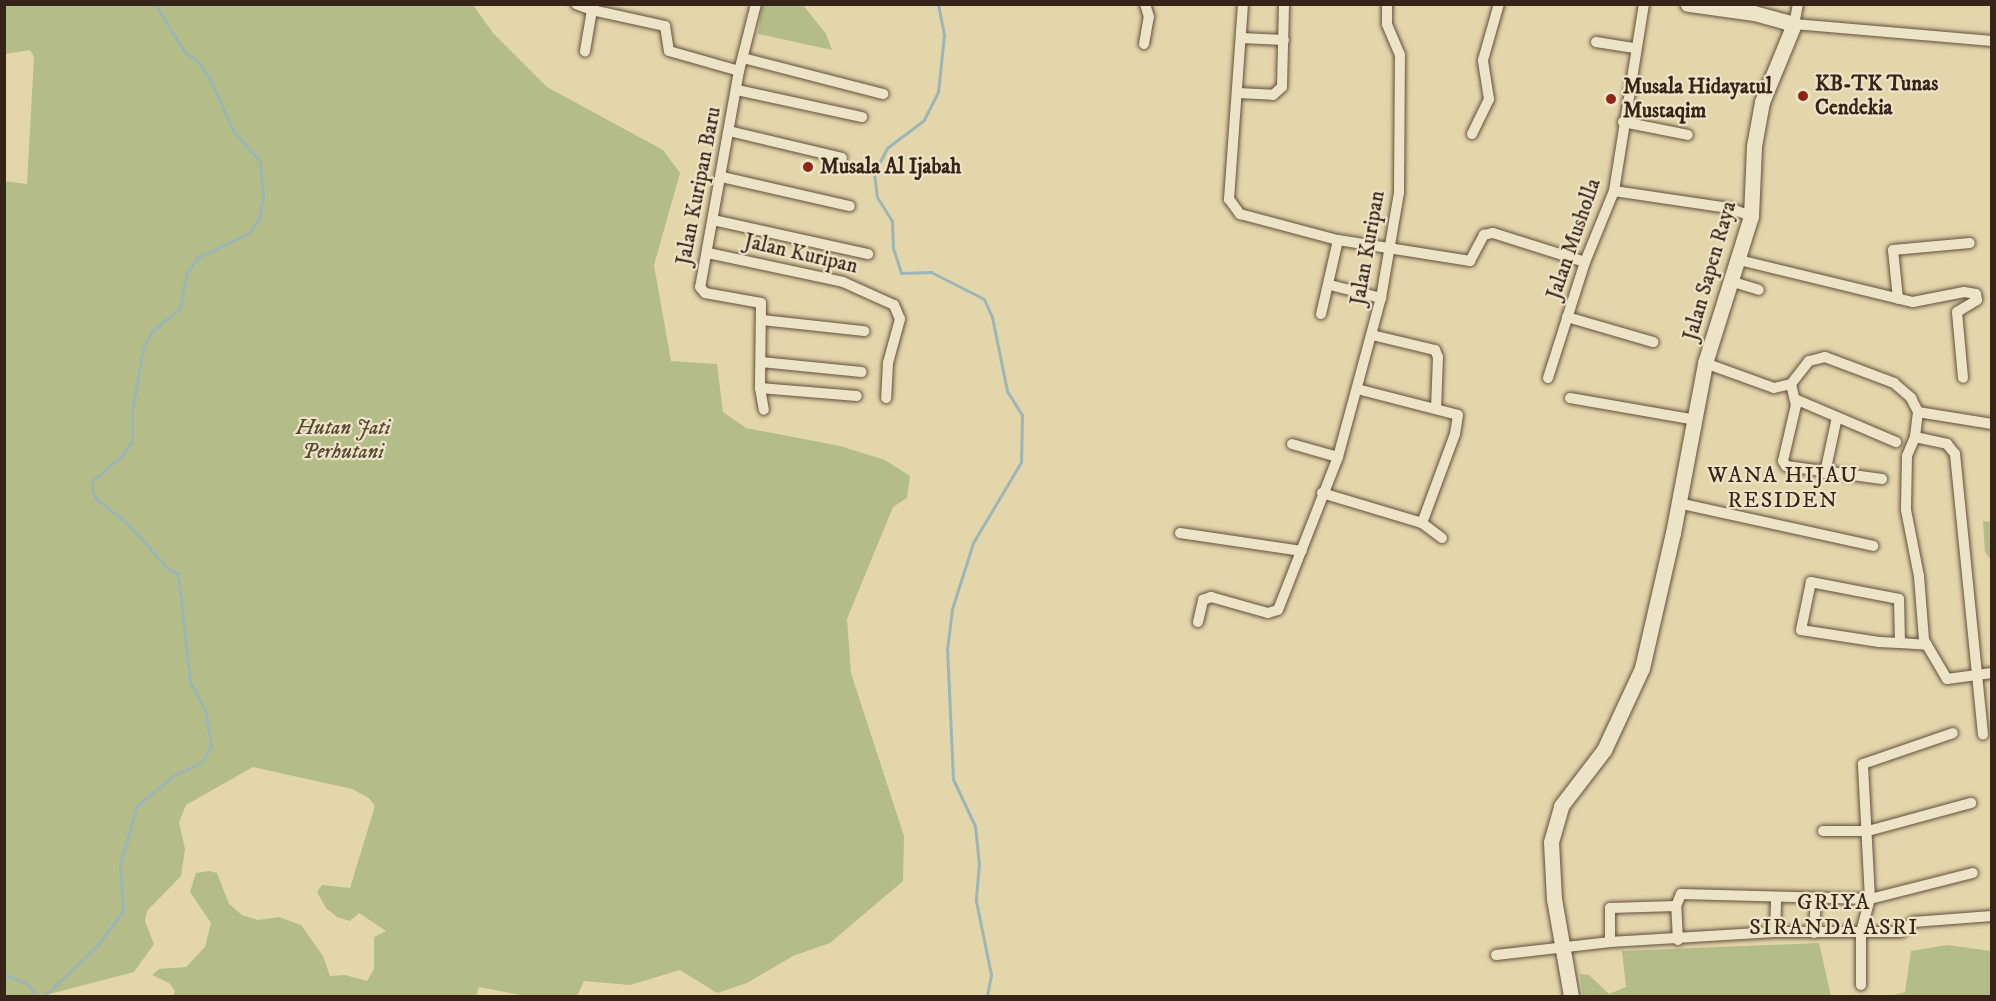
<!DOCTYPE html>
<style>
body{margin:0}
#map{position:relative;width:1996px;height:1001px;overflow:hidden;background:#e3d6ab;font-family:"IM FELL DW Pica",serif}
div>[style]{position:absolute}
[style*='--x']{left:calc(var(--x)*1px);top:calc(var(--y)*1px);width:calc(var(--w)*1px);rotate:calc(var(--a)*1deg)}
.green>*{inset:0;background:#b4bd88}
.stream>*{height:3px;margin:-1.5px;padding:0 1.5px;transform-origin:1.5px;border-radius:1.5px;background:#9cb6b6}
.roads{filter:drop-shadow(0 0 2px #61503d) drop-shadow(0 0 2px #61503d)}
.street>*{height:10px;margin:-5px;padding:0 5px;transform-origin:5px;border-radius:5px;background:#ede4c8}
.secondary>*{height:15px;margin:-7.5px;padding:0 7.5px;transform-origin:7.5px;border-radius:7.5px;background:#ede4c8}
.dots>*{width:16px;height:16px;translate:-50% -50%;box-sizing:border-box;border:3px solid #ede4c8;border-radius:50%}
span{translate:-50% -50%;white-space:nowrap;text-align:center;line-height:1.15;-webkit-text-stroke:4.5px #ede4c8;paint-order:stroke}
.poi-label{font-size:21px;color:#362418;font-weight:700}
.left{translate:0 -50%;text-align:left}
.street-label{font-size:21px;color:#362418}
.park-label{font-size:21px;color:#564a34;font-style:italic}
.neighbourhood-label{font-size:22px;color:#362418;letter-spacing:1.5px}
.frame{position:absolute;inset:0;border:6px solid #362418;pointer-events:none}
</style>
<div id="map">
<div class="green">
<div style="clip-path:polygon(5px 4px,473px 5px,493px 33px,547px 87px,663px 150px,680px 173px,654px 265px,671px 361px,717px 364px,723px 412px,746px 428px,840px 446px,885px 460px,910px 476px,907px 498px,893px 507px,847px 619px,851px 673px,904px 836px,903px 881px,830px 943px,793px 956px,747px 983px,717px 993px,680px 970px,630px 985px,584px 981px,577px 996px,525px 996px,479px 987px,476px 996px,173px 996px,175px 991px,169px 983px,152px 975px,159px 969px,186px 967px,205px 947px,211px 923px,190px 892px,196px 873px,209px 871px,217px 873px,229px 904px,242px 915px,258px 920px,279px 917px,301px 925px,323px 956px,330px 976px,345px 975px,367px 981px,374px 969px,374px 937px,386px 931px,359px 913px,350px 921px,337px 917px,326px 908px,317px 892px,322px 885px,350px 888px,375px 806px,369px 798px,352px 789px,253px 767px,186px 805px,179px 822px,185px 849px,181px 876px,147px 911px,145px 921px,154px 944px,134px 972px,42px 996px,5px 996px,4px 181px,27px 184px,34px 57px,30px 50px,5px 54px)"></div>
<div style="clip-path:polygon(762px 5px,803px 5px,826px 34px,832px 50px,758px 34px)"></div>
<div style="clip-path:polygon(1983px 521px,1991px 522px,1991px 560px,1985px 552px)"></div>
<div style="clip-path:polygon(1819px 943px,1831px 996px,1583px 996px,1580px 974px,1589px 975px,1609px 994px,1626px 987px,1622px 951px)"></div>
<div style="clip-path:polygon(1947px 945px,1991px 951px,1991px 996px,1890px 996px,1905px 992px,1911px 951px)"></div>
</div>
<div class="stream">
<div style="--x:938;--y:4;--w:32;--a:79"></div>
<div style="--x:944;--y:35;--w:57;--a:96"></div>
<div style="--x:938;--y:92;--w:31;--a:117"></div>
<div style="--x:924;--y:120;--w:46;--a:142.9"></div>
<div style="--x:887;--y:148;--w:28;--a:117"></div>
<div style="--x:874;--y:173;--w:24;--a:83"></div>
<div style="--x:877;--y:197;--w:28;--a:58"></div>
<div style="--x:892;--y:221;--w:27;--a:88"></div>
<div style="--x:893;--y:248;--w:26;--a:72"></div>
<div style="--x:901;--y:273;--w:30;--a:-2"></div>
<div style="--x:931;--y:272;--w:59;--a:27"></div>
<div style="--x:984;--y:299;--w:20;--a:66"></div>
<div style="--x:992;--y:317;--w:76;--a:78.5"></div>
<div style="--x:1007;--y:391;--w:28;--a:58"></div>
<div style="--x:1022;--y:415;--w:47;--a:91.2"></div>
<div style="--x:1021;--y:462;--w:94;--a:120.7"></div>
<div style="--x:973;--y:543;--w:69;--a:107.7"></div>
<div style="--x:952;--y:609;--w:38;--a:97"></div>
<div style="--x:947;--y:647;--w:132;--a:87.4"></div>
<div style="--x:953;--y:779;--w:52;--a:64.9"></div>
<div style="--x:975;--y:826;--w:37;--a:84"></div>
<div style="--x:979;--y:863;--w:38;--a:95"></div>
<div style="--x:976;--y:901;--w:76;--a:78.5"></div>
<div style="--x:991;--y:975;--w:21;--a:101"></div>
<div style="--x:4;--y:975;--w:24;--a:19"></div>
<div style="--x:27;--y:983;--w:16;--a:55"></div>
<div style="--x:44;--y:996;--w:73;--a:-43.3"></div>
<div style="--x:97;--y:946;--w:44;--a:-53.4"></div>
<div style="--x:123;--y:911;--w:47;--a:-93.7"></div>
<div style="--x:120;--y:864;--w:60;--a:-73.7"></div>
<div style="--x:137;--y:806;--w:48;--a:-40"></div>
<div style="--x:174;--y:775;--w:31;--a:-25"></div>
<div style="--x:202;--y:762;--w:18;--a:-61"></div>
<div style="--x:211;--y:746;--w:36;--a:-99"></div>
<div style="--x:205;--y:710;--w:32;--a:-118"></div>
<div style="--x:190;--y:682;--w:110;--a:-96.3"></div>
<div style="--x:178;--y:573;--w:9;--a:-162"></div>
<div style="--x:169;--y:570;--w:63;--a:-131.8"></div>
<div style="--x:127;--y:523;--w:39;--a:-142"></div>
<div style="--x:96;--y:499;--w:9;--a:-117"></div>
<div style="--x:92;--y:491;--w:10;--a:-90"></div>
<div style="--x:92;--y:481;--w:38;--a:-40"></div>
<div style="--x:121;--y:457;--w:19;--a:-54"></div>
<div style="--x:132;--y:442;--w:31;--a:-90"></div>
<div style="--x:132;--y:411;--w:64;--a:-80.1"></div>
<div style="--x:143;--y:348;--w:18;--a:-63"></div>
<div style="--x:151;--y:332;--w:38;--a:-40"></div>
<div style="--x:180;--y:308;--w:36;--a:-79"></div>
<div style="--x:187;--y:273;--w:18;--a:-56"></div>
<div style="--x:197;--y:258;--w:58;--a:-25.7"></div>
<div style="--x:249;--y:233;--w:17;--a:-54"></div>
<div style="--x:259;--y:219;--w:23;--a:-80"></div>
<div style="--x:263;--y:196;--w:35;--a:-95"></div>
<div style="--x:260;--y:161;--w:39;--a:-132"></div>
<div style="--x:234;--y:132;--w:58;--a:-114.4"></div>
<div style="--x:210;--y:79;--w:19;--a:-125"></div>
<div style="--x:199;--y:63;--w:19;--a:-141"></div>
<div style="--x:184;--y:51;--w:55;--a:-121.7"></div>
</div>
<div class="roads">
<div class="street">
<div style="--x:576;--y:4;--w:17;--a:21"></div>
<div style="--x:592;--y:10;--w:42;--a:99.7"></div>
<div style="--x:594;--y:4;--w:6;--a:108"></div>
<div style="--x:592;--y:10;--w:75;--a:12.4"></div>
<div style="--x:665;--y:26;--w:25;--a:81"></div>
<div style="--x:669;--y:51;--w:73;--a:15.9"></div>
<div style="--x:756;--y:4;--w:69;--a:104.2"></div>
<div style="--x:739;--y:71;--w:219;--a:100.2"></div>
<div style="--x:700;--y:287;--w:8;--a:50"></div>
<div style="--x:705;--y:293;--w:57;--a:10.1"></div>
<div style="--x:761;--y:303;--w:85;--a:90.7"></div>
<div style="--x:760;--y:388;--w:22;--a:80"></div>
<div style="--x:1243;--y:4;--w:196;--a:94.1"></div>
<div style="--x:1229;--y:199;--w:19;--a:54"></div>
<div style="--x:1240;--y:214;--w:101;--a:14.9"></div>
<div style="--x:1338;--y:240;--w:76;--a:102.9"></div>
<div style="--x:1798;--y:4;--w:20;--a:101"></div>
<div style="--x:1794;--y:24;--w:199;--a:4.9"></div>
<div style="--x:1241;--y:38;--w:43;--a:2.7"></div>
<div style="--x:1596;--y:42;--w:39;--a:9"></div>
<div style="--x:1144;--y:44;--w:27;--a:-80"></div>
<div style="--x:1149;--y:17;--w:14;--a:-107"></div>
<div style="--x:743;--y:58;--w:145;--a:14.4"></div>
<div style="--x:737;--y:90;--w:128;--a:12.2"></div>
<div style="--x:1238;--y:93;--w:35;--a:3"></div>
<div style="--x:1273;--y:95;--w:12;--a:-42"></div>
<div style="--x:1282;--y:87;--w:83;--a:-88.6"></div>
<div style="--x:1623;--y:122;--w:66;--a:11.3"></div>
<div style="--x:729;--y:131;--w:116;--a:13.4"></div>
<div style="--x:1472;--y:134;--w:39;--a:-64"></div>
<div style="--x:1489;--y:99;--w:39;--a:-99"></div>
<div style="--x:1483;--y:60;--w:58;--a:-74.1"></div>
<div style="--x:722;--y:177;--w:131;--a:12.8"></div>
<div style="--x:1614;--y:191;--w:116;--a:8.4"></div>
<div style="--x:1729;--y:208;--w:23;--a:20"></div>
<div style="--x:713;--y:220;--w:159;--a:12.4"></div>
<div style="--x:1338;--y:240;--w:134;--a:9"></div>
<div style="--x:1470;--y:261;--w:30;--a:-62"></div>
<div style="--x:1484;--y:235;--w:9;--a:-13"></div>
<div style="--x:1493;--y:233;--w:96;--a:17.5"></div>
<div style="--x:708;--y:253;--w:138;--a:12.1"></div>
<div style="--x:843;--y:282;--w:56;--a:24.3"></div>
<div style="--x:894;--y:305;--w:15;--a:67"></div>
<div style="--x:900;--y:319;--w:46;--a:105.3"></div>
<div style="--x:888;--y:363;--w:35;--a:93"></div>
<div style="--x:1739;--y:260;--w:179;--a:13.6"></div>
<div style="--x:1913;--y:302;--w:52;--a:-11.1"></div>
<div style="--x:1964;--y:292;--w:12;--a:9"></div>
<div style="--x:1976;--y:294;--w:6;--a:81"></div>
<div style="--x:1977;--y:300;--w:23;--a:149"></div>
<div style="--x:1957;--y:312;--w:66;--a:84.8"></div>
<div style="--x:1730;--y:281;--w:30;--a:17"></div>
<div style="--x:1330;--y:285;--w:53;--a:14.3"></div>
<div style="--x:1898;--y:299;--w:49;--a:-95.8"></div>
<div style="--x:1893;--y:250;--w:77;--a:-5.2"></div>
<div style="--x:1567;--y:317;--w:90;--a:16.2"></div>
<div style="--x:762;--y:320;--w:103;--a:6.2"></div>
<div style="--x:1372;--y:335;--w:65;--a:13.4"></div>
<div style="--x:1435;--y:350;--w:8;--a:67"></div>
<div style="--x:1438;--y:357;--w:51;--a:92.2"></div>
<div style="--x:761;--y:362;--w:101;--a:5.7"></div>
<div style="--x:1705;--y:363;--w:73;--a:19.9"></div>
<div style="--x:1774;--y:388;--w:17;--a:-13"></div>
<div style="--x:1791;--y:384;--w:29;--a:-52"></div>
<div style="--x:1809;--y:361;--w:16;--a:-14"></div>
<div style="--x:1825;--y:357;--w:74;--a:20.6"></div>
<div style="--x:1894;--y:383;--w:23;--a:41"></div>
<div style="--x:1911;--y:398;--w:16;--a:63"></div>
<div style="--x:1918;--y:412;--w:25;--a:97"></div>
<div style="--x:1915;--y:437;--w:21;--a:113"></div>
<div style="--x:1907;--y:456;--w:54;--a:91.1"></div>
<div style="--x:1906;--y:510;--w:67;--a:78.9"></div>
<div style="--x:1919;--y:576;--w:64;--a:85.5"></div>
<div style="--x:1924;--y:640;--w:45;--a:59.5"></div>
<div style="--x:1947;--y:679;--w:45;--a:-7.6"></div>
<div style="--x:1548;--y:378;--w:122;--a:-72.3"></div>
<div style="--x:1585;--y:262;--w:77;--a:-67.8"></div>
<div style="--x:1614;--y:191;--w:189;--a:-80.9"></div>
<div style="--x:1791;--y:384;--w:22;--a:77"></div>
<div style="--x:1796;--y:405;--w:57;--a:103.1"></div>
<div style="--x:1783;--y:461;--w:6;--a:59"></div>
<div style="--x:1786;--y:466;--w:97;--a:7.7"></div>
<div style="--x:760;--y:388;--w:97;--a:4.7"></div>
<div style="--x:1357;--y:389;--w:104;--a:14.4"></div>
<div style="--x:1458;--y:415;--w:19;--a:99"></div>
<div style="--x:1455;--y:434;--w:95;--a:110.3"></div>
<div style="--x:1570;--y:398;--w:128;--a:9.9"></div>
<div style="--x:1795;--y:399;--w:110;--a:23.1"></div>
<div style="--x:1918;--y:412;--w:75;--a:9.2"></div>
<div style="--x:1915;--y:437;--w:33;--a:12"></div>
<div style="--x:1947;--y:444;--w:13;--a:51"></div>
<div style="--x:1955;--y:454;--w:282;--a:84.3"></div>
<div style="--x:1292;--y:444;--w:48;--a:15.8"></div>
<div style="--x:1825;--y:473;--w:57;--a:-77.9"></div>
<div style="--x:1322;--y:493;--w:104;--a:16.7"></div>
<div style="--x:1422;--y:523;--w:25;--a:37"></div>
<div style="--x:1678;--y:503;--w:200;--a:12.4"></div>
<div style="--x:1180;--y:533;--w:123;--a:8.4"></div>
<div style="--x:1198;--y:622;--w:23;--a:-77"></div>
<div style="--x:1203;--y:600;--w:9;--a:-21"></div>
<div style="--x:1211;--y:597;--w:59;--a:15.7"></div>
<div style="--x:1268;--y:613;--w:10;--a:-17"></div>
<div style="--x:1278;--y:610;--w:164;--a:-68.6"></div>
<div style="--x:1338;--y:457;--w:165;--a:-74.9"></div>
<div style="--x:1381;--y:298;--w:107;--a:-80.3"></div>
<div style="--x:1399;--y:193;--w:138;--a:-89.6"></div>
<div style="--x:1400;--y:55;--w:34;--a:-113"></div>
<div style="--x:1387;--y:24;--w:20;--a:-90"></div>
<div style="--x:1900;--y:643;--w:44;--a:-91.3"></div>
<div style="--x:1899;--y:599;--w:90;--a:-169.1"></div>
<div style="--x:1811;--y:582;--w:49;--a:101.8"></div>
<div style="--x:1801;--y:630;--w:79;--a:8.7"></div>
<div style="--x:1879;--y:642;--w:21;--a:3"></div>
<div style="--x:1900;--y:643;--w:27;--a:4"></div>
<div style="--x:1823;--y:831;--w:45;--a:0"></div>
<div style="--x:1868;--y:831;--w:107;--a:-15.2"></div>
<div style="--x:1775;--y:932;--w:34;--a:-88"></div>
<div style="--x:1814;--y:933;--w:33;--a:-87"></div>
<div style="--x:1678;--y:940;--w:34;--a:-93"></div>
<div style="--x:1676;--y:906;--w:13;--a:-67"></div>
<div style="--x:1681;--y:894;--w:189;--a:1.5"></div>
<div style="--x:1870;--y:899;--w:106;--a:-14.2"></div>
<div style="--x:1610;--y:942;--w:34;--a:-90"></div>
<div style="--x:1610;--y:908;--w:66;--a:-1.7"></div>
<div style="--x:1496;--y:955;--w:115;--a:-6.5"></div>
<div style="--x:1610;--y:942;--w:165;--a:-3.5"></div>
<div style="--x:1775;--y:932;--w:126;--a:0"></div>
<div style="--x:1901;--y:932;--w:16;--a:-40"></div>
<div style="--x:1913;--y:922;--w:79;--a:-4.3"></div>
<div style="--x:1861;--y:985;--w:53;--a:-90"></div>
<div style="--x:1861;--y:932;--w:34;--a:-75"></div>
<div style="--x:1870;--y:899;--w:135;--a:-93"></div>
<div style="--x:1863;--y:764;--w:95;--a:-19"></div>
</div>
<div class="secondary">
<div style="--x:1571;--y:996;--w:98;--a:-99.9"></div>
<div style="--x:1554;--y:899;--w:57;--a:-93"></div>
<div style="--x:1551;--y:842;--w:37;--a:-74"></div>
<div style="--x:1561;--y:806;--w:71;--a:-52.5"></div>
<div style="--x:1604;--y:750;--w:90;--a:-65.1"></div>
<div style="--x:1642;--y:668;--w:139;--a:-77.1"></div>
<div style="--x:1673;--y:533;--w:173;--a:-79.3"></div>
<div style="--x:1705;--y:363;--w:154;--a:-72.6"></div>
<div style="--x:1751;--y:216;--w:70;--a:-87.5"></div>
<div style="--x:1754;--y:146;--w:45;--a:-79.7"></div>
<div style="--x:1762;--y:102;--w:84;--a:-67.7"></div>
<div style="--x:1794;--y:24;--w:41;--a:-164.6"></div>
<div style="--x:1754;--y:13;--w:67;--a:-172.2"></div>
</div>
</div>
<div class="dots">
<div style="left:1803px;top:96px;background:#8f2418"></div>
<div style="left:1611px;top:99px;background:#8f2418"></div>
<div style="left:808px;top:167px;background:#8f2418"></div>
</div>
<div class="poi-label">
<span class="left" style="left:1815px;top:96px">KB-TK Tunas<br>Cendekia</span>
<span class="left" style="left:1623px;top:99px">Musala Hidayatul<br>Mustaqim</span>
<span class="left" style="left:820px;top:167px">Musala Al Ijabah</span>
</div>
<div class="street-label">
<span style="left:699px;top:186px;rotate:-79deg">Jalan Kuripan Baru</span>
<span style="left:1574px;top:239px;rotate:-71deg">Jalan Musholla</span>
<span style="left:1368px;top:248px;rotate:-80deg">Jalan Kuripan</span>
<span style="left:801px;top:254px;rotate:13deg">Jalan Kuripan</span>
<span style="left:1710px;top:271px;rotate:-74deg">Jalan Sapen Raya</span>
</div>
<div class="park-label">
<span style="left:343px;top:440px">Hutan Jati<br>Perhutani</span>
</div>
<div class="neighbourhood-label">
<span style="left:1783px;top:488px">WANA HIJAU<br>RESIDEN</span>
<span style="left:1834px;top:915px">GRIYA<br>SIRANDA ASRI</span>
</div>
<div class="frame"></div>
</div>
